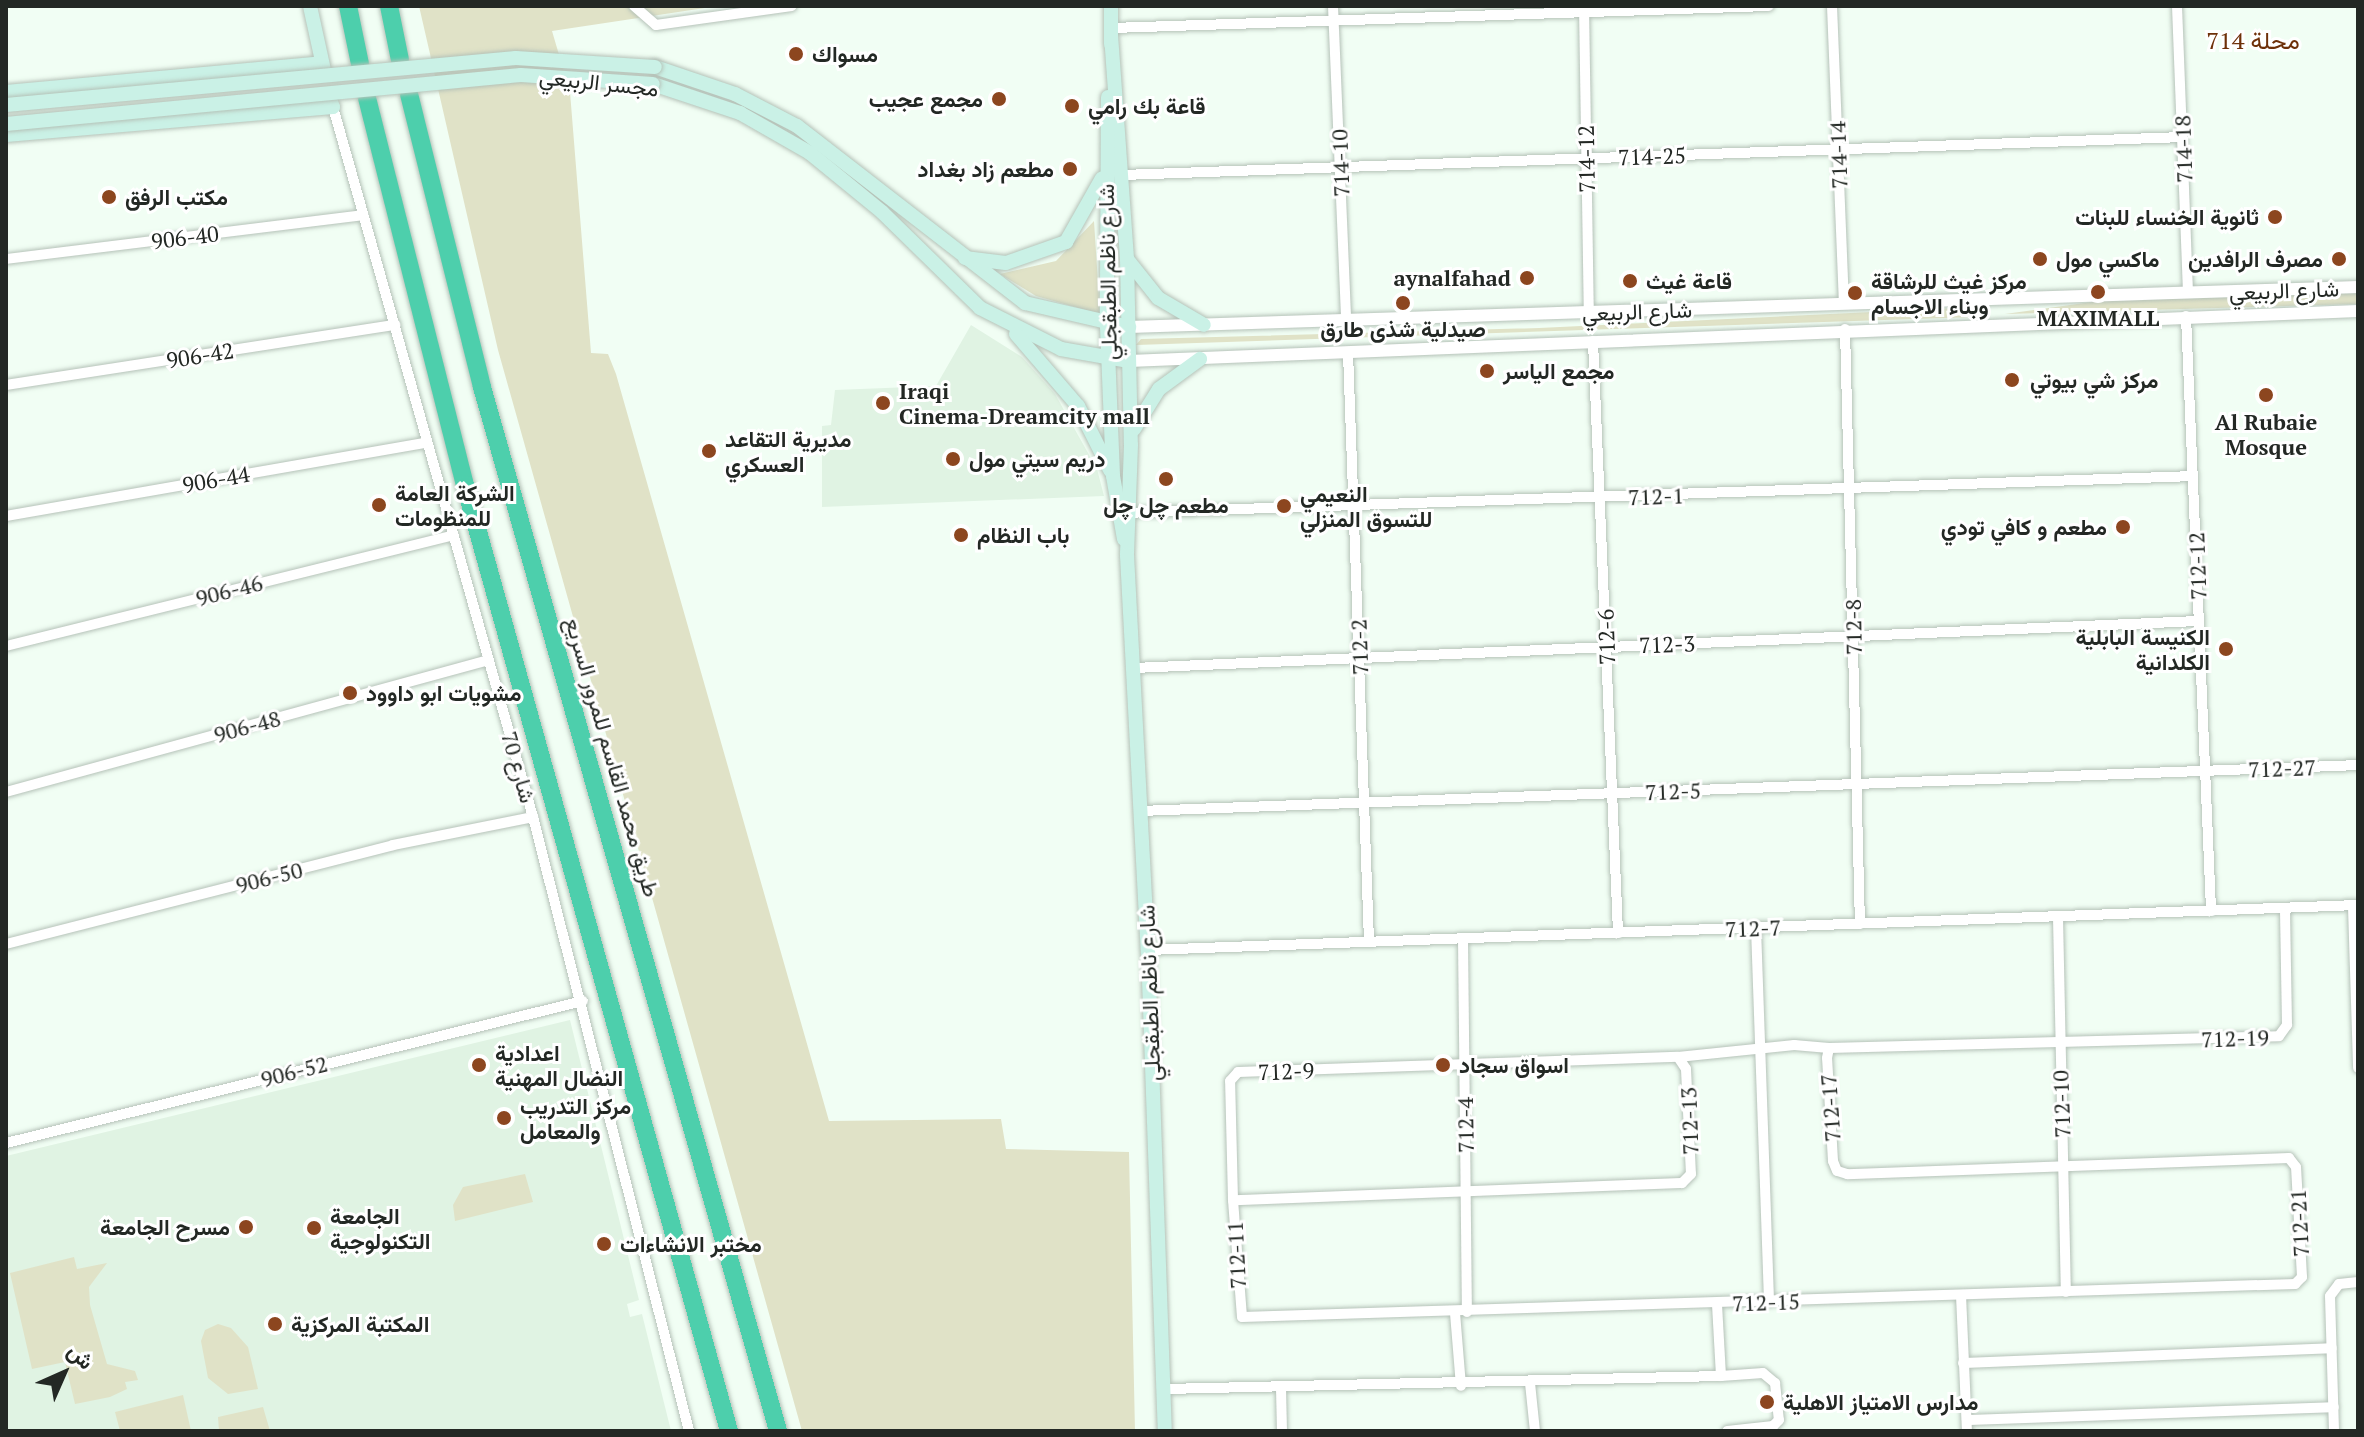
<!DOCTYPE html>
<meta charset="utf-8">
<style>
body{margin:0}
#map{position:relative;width:2364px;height:1437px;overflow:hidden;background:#f1fef4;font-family:"PT Serif",Vazirmatn,serif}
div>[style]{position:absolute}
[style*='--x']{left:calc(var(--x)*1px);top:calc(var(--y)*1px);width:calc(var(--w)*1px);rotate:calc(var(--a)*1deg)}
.built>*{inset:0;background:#e0f3e3}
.green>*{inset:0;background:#e0e2c7}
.roads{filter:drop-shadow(0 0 2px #b5c2b8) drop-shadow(0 0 2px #b5c2b8)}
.minor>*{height:10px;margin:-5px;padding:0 5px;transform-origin:5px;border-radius:5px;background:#fff}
.tertiary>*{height:12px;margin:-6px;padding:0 6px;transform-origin:6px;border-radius:6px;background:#fff}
.secondary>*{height:14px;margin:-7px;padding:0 7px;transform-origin:7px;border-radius:7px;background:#caf1e6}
.motorway>*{height:18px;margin:-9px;padding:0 9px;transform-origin:9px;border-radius:9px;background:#4dcfac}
.bridges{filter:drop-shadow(0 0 2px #b5c2b8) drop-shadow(0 0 2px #b5c2b8)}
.secondary-bridge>*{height:14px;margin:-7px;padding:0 7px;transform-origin:7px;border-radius:7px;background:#caf1e6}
.dots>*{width:22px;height:22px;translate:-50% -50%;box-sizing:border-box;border:4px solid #fff;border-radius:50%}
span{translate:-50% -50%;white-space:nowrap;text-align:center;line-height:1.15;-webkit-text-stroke:6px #fff;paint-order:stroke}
.poi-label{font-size:22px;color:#232824;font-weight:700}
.left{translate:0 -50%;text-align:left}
.right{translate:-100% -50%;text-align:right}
.street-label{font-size:22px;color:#232824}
.neighbourhood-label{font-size:24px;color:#6e3009}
.frame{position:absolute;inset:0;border:8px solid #232824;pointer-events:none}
.north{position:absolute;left:24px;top:1333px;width:80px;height:80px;-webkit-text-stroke:6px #fff;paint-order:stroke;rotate:45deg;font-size:22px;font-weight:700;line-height:32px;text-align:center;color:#232824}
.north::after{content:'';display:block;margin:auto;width:28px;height:36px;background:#232824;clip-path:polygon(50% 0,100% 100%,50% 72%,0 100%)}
</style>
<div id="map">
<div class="built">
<div style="clip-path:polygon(971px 325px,1022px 357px,1055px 394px,1097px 469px,1104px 496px,822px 507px,822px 426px,831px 425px,835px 390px,936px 386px)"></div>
<div style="clip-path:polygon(570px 1020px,639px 1300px,627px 1304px,630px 1317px,642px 1314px,671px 1431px,6px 1431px,6px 1156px)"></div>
</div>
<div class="green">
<div style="clip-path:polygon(419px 6px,718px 6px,552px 31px,570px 92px,591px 353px,608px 354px,616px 374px,829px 1121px,1001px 1119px,1006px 1149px,1129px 1152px,1135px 1431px,802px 1431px,498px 350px)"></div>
<div style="clip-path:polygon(1094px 221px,1100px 314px,1036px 296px,1000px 274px,1056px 261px)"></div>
<div style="clip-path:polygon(2358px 293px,2358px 304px,2005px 314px,2099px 301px)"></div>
<div style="clip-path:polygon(1976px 307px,1976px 317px,1136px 345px,1141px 339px,1539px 328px)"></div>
<div style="clip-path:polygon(525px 1174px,533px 1202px,455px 1221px,453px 1205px,463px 1187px)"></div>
<div style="clip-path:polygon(74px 1257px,77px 1269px,107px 1263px,89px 1287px,90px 1305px,107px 1364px,135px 1371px,138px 1380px,125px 1382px,127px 1389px,110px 1397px,75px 1404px,65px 1362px,32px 1369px,10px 1273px)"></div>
<div style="clip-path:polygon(218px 1324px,231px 1328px,248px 1347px,258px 1389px,228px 1394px,208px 1378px,201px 1341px,205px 1330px)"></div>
<div style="clip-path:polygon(183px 1395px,191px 1431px,120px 1431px,115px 1412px)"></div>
<div style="clip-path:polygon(263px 1407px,270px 1431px,219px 1431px,218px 1417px)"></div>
</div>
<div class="roads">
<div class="minor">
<div style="--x:634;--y:6;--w:29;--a:41"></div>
<div style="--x:656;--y:25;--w:137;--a:-8"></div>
<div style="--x:1333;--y:6;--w:314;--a:87.6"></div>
<div style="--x:1584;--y:6;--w:306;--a:89.1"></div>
<div style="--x:1832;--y:6;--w:298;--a:87.7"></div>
<div style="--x:2177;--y:6;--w:287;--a:87.8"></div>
<div style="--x:1112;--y:28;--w:657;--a:-1.92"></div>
<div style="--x:333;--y:107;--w:738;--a:74.27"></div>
<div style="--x:533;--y:817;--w:634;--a:75.74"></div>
<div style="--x:1122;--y:175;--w:1061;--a:-2.05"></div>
<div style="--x:6;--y:259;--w:360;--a:-7"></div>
<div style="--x:2186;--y:316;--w:596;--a:87.59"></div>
<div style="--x:1845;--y:329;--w:595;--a:88.56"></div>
<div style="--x:1593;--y:341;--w:593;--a:87.58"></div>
<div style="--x:1348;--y:352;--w:590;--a:87.96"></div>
<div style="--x:6;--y:385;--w:394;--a:-8.8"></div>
<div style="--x:1124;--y:513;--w:1070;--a:-1.98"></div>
<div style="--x:6;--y:516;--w:426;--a:-9.9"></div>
<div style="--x:6;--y:646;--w:461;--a:-13.9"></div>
<div style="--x:1134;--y:668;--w:1066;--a:-2.53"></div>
<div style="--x:6;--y:792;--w:500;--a:-15.3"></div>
<div style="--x:1140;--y:811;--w:1219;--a:-2.16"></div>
<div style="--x:2353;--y:906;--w:162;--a:88.2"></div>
<div style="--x:2058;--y:917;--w:375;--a:88.8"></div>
<div style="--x:1756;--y:928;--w:374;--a:88"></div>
<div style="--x:1463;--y:938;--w:374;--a:89.4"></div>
<div style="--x:6;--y:944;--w:399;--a:-14.3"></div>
<div style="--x:393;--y:845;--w:143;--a:-11.3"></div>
<div style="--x:1148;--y:950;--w:1211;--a:-2.13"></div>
<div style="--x:1678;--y:1057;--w:117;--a:-5.9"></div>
<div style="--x:1794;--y:1045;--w:35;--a:5"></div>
<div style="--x:6;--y:1143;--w:594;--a:-13.83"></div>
<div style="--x:1233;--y:1200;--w:119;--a:-91.4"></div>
<div style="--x:1230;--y:1081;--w:12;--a:-48"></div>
<div style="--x:1238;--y:1072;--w:440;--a:-2"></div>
<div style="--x:1678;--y:1057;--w:14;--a:56"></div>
<div style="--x:1686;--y:1069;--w:105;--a:87.3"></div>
<div style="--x:1691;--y:1174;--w:13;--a:135"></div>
<div style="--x:1682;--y:1183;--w:449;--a:177.8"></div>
<div style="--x:1233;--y:1200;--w:117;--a:85.6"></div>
<div style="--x:1242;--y:1317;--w:1054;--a:-1.8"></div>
<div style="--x:2295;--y:1284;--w:10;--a:-45"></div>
<div style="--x:2302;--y:1277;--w:110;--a:-93.1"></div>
<div style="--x:2296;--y:1167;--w:11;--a:-128"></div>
<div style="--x:2289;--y:1158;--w:442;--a:177.9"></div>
<div style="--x:1847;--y:1174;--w:10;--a:-163"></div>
<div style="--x:1837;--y:1171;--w:11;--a:-112"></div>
<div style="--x:1833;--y:1161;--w:103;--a:-93.3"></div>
<div style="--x:1827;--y:1058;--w:10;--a:-79"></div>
<div style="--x:1829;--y:1048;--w:450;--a:-1.5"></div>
<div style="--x:2279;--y:1036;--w:14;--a:-54"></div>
<div style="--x:2287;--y:1025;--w:117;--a:-91"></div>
<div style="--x:1961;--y:1295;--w:136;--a:87.5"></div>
<div style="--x:1455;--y:1313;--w:73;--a:85.3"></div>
<div style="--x:1963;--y:1363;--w:369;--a:-2.3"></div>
<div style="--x:1721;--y:1376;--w:42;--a:-4.1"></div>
<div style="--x:1763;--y:1373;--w:16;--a:40"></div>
<div style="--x:1775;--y:1383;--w:37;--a:84"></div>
<div style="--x:1779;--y:1420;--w:8;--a:135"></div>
<div style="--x:1773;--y:1426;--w:46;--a:173.8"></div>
<div style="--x:1530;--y:1383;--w:48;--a:84.1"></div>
<div style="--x:1281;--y:1388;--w:43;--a:88.7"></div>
<div style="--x:1165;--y:1389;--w:556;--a:-1.34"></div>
<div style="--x:1721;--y:1376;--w:72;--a:-93.2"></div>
<div style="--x:1967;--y:1420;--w:367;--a:-2"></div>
<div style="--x:2334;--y:1431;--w:135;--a:-91.7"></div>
<div style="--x:2330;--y:1296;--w:15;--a:-53"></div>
<div style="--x:2339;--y:1284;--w:19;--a:-6"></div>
</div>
<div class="tertiary">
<div style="--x:1129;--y:327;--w:1230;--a:-1.86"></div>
<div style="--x:1129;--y:361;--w:1230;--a:-2.33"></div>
</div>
<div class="secondary">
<div style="--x:310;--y:6;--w:66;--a:77.7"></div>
<div style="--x:1111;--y:6;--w:38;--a:90"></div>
<div style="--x:1111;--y:35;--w:225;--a:85.9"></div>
<div style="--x:1127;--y:259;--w:186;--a:88.8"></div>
<div style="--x:1131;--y:445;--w:110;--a:92.1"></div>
<div style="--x:1127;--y:555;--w:396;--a:87"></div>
<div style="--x:1148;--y:950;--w:481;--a:88"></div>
<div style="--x:655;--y:67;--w:84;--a:18.6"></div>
<div style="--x:735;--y:94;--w:70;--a:27.3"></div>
<div style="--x:797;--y:126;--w:289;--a:37.8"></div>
<div style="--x:1025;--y:303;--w:107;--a:13"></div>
<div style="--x:653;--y:84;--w:92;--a:18.4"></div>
<div style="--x:740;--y:113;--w:81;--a:29.7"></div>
<div style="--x:810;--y:153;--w:93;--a:39.3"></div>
<div style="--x:882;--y:212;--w:137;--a:44.4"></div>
<div style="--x:980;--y:308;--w:91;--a:26.8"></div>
<div style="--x:1061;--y:349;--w:69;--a:10"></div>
<div style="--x:6;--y:92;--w:317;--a:-5.2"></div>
<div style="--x:1108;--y:97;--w:229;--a:90.3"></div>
<div style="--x:1107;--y:326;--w:150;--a:87.7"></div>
<div style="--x:1113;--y:476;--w:64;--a:80.1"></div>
<div style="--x:6;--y:135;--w:328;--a:-4.9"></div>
<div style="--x:333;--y:107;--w:9;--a:-111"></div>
<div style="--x:965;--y:258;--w:41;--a:7"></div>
<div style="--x:1006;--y:263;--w:64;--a:-19.3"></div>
<div style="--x:1066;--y:242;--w:73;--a:-60.6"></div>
<div style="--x:1127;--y:259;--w:50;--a:51.5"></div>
<div style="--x:1158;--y:298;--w:53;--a:30.4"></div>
<div style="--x:1016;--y:334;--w:95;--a:49.3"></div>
<div style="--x:1078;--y:406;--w:72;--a:63.4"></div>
<div style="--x:1134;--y:429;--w:47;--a:-58"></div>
<div style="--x:1159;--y:389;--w:51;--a:-36.2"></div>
</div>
<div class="motorway">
<div style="--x:348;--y:6;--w:59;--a:78.3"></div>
<div style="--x:389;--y:6;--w:55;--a:78.5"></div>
<div style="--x:409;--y:94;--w:302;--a:76"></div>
<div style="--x:482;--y:387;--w:1085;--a:74.17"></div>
<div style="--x:367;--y:98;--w:399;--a:75.8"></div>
<div style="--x:465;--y:485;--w:982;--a:74.41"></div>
</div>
</div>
<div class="bridges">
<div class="secondary-bridge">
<div style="--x:6;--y:105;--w:512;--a:-5.27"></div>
<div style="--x:516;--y:58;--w:139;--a:3.7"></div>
<div style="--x:6;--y:124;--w:517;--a:-5.44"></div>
<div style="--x:521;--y:75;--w:132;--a:3.9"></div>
</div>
</div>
<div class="dots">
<div style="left:796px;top:54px;background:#8c461f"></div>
<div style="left:999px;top:99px;background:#8c461f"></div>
<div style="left:1072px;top:106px;background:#8c461f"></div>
<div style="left:1070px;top:169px;background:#8c461f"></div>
<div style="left:109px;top:197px;background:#8c461f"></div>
<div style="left:2275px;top:217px;background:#8c461f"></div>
<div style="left:2040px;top:259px;background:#8c461f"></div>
<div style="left:2339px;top:259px;background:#8c461f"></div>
<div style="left:1527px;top:278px;background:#8c461f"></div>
<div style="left:1630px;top:281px;background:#8c461f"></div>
<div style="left:2098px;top:292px;background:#8c461f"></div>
<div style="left:1855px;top:293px;background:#8c461f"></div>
<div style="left:1403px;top:303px;background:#8c461f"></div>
<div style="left:1487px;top:371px;background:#8c461f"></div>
<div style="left:2012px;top:380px;background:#8c461f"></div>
<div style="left:2266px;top:395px;background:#8c461f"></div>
<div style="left:883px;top:403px;background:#8c461f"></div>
<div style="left:709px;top:451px;background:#8c461f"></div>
<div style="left:953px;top:459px;background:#8c461f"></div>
<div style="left:1166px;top:479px;background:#8c461f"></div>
<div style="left:379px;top:505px;background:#8c461f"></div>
<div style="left:1284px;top:506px;background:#8c461f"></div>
<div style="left:2123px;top:527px;background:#8c461f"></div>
<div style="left:961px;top:535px;background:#8c461f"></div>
<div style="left:2226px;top:649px;background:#8c461f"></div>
<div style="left:350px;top:693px;background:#8c461f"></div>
<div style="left:479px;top:1065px;background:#8c461f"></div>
<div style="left:1443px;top:1065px;background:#8c461f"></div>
<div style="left:504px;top:1118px;background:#8c461f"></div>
<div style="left:246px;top:1227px;background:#8c461f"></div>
<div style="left:314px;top:1228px;background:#8c461f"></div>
<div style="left:604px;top:1244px;background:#8c461f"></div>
<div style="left:275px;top:1324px;background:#8c461f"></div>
<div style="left:1767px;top:1402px;background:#8c461f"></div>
</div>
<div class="poi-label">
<span class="left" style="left:812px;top:54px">مسواك</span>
<span class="right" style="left:983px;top:99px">مجمع عجيب</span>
<span class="left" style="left:1088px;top:106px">قاعة بك رامي</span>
<span class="right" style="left:1054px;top:169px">مطعم زاد بغداد</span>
<span class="left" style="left:125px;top:197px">مكتب الرفق</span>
<span class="right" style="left:2259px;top:217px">ثانوية الخنساء للبنات</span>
<span class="left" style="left:2056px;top:259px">ماكسي مول</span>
<span class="right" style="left:2323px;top:259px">مصرف الرافدين</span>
<span class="right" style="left:1511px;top:278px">aynalfahad</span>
<span class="left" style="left:1871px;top:293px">مركز غيث للرشاقة<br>وبناء الاجسام</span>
<span class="left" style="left:1646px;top:281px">قاعة غيث</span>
<span style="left:2098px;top:318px">MAXIMALL</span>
<span style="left:1403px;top:329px">صيدلية شذى طارق</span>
<span class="left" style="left:1503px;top:371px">مجمع الياسر</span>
<span class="left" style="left:2030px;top:380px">مركز شي بيوتي</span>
<span class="left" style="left:899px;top:403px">Iraqi<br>Cinema-Dreamcity mall</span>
<span style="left:2266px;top:434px">Al Rubaie<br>Mosque</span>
<span class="left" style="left:725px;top:451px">مديرية التقاعد<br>العسكري</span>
<span class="left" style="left:969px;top:459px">دريم سيتي مول</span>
<span class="left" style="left:395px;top:505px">الشركة العامة<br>للمنظومات</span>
<span class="left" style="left:1300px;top:506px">النعيمي<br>للتسوق المنزلي</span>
<span style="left:1166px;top:505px">مطعم چل چل</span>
<span class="right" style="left:2107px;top:527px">مطعم و كافي تودي</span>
<span class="left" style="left:977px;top:535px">باب النظام</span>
<span class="right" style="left:2210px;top:649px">الكنيسة البابلية<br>الكلدانية</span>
<span class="left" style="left:366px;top:693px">مشويات ابو داوود</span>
<span class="left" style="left:495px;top:1065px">اعدادية<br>النضال المهنية</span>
<span class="left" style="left:1459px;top:1065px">اسواق سجاد</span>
<span class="left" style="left:520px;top:1118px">مركز التدريب<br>والمعامل</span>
<span class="left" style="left:330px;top:1228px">الجامعة<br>التكنولوجية</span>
<span class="right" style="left:230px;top:1227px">مسرح الجامعة</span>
<span class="left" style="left:620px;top:1244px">مختبر الانشاءات</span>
<span class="left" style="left:291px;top:1324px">المكتبة المركزية</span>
<span class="left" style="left:1783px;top:1402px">مدارس الامتياز الاهلية</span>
</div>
<div class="street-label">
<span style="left:599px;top:82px;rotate:6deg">مجسر الربيعي</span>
<span style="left:2183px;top:149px;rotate:-92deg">714-18</span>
<span style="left:1838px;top:155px;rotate:-92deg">714-14</span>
<span style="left:1652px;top:156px;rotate:-2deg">714-25</span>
<span style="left:1586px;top:159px;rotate:-91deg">714-12</span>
<span style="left:1340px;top:163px;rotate:-92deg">714-10</span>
<span style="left:185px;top:237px;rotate:-7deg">906-40</span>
<span style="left:1107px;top:272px;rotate:-91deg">شارع ناظم الطبقجلي</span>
<span style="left:2284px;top:290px;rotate:-2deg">شارع الربيعي</span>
<span style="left:1637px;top:311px;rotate:-2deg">شارع الربيعي</span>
<span style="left:200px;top:355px;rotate:-9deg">906-42</span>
<span style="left:216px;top:479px;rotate:-10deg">906-44</span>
<span style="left:1656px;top:496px;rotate:-2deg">712-1</span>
<span style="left:2197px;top:566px;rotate:-92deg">712-12</span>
<span style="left:229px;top:590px;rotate:-14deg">906-46</span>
<span style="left:1853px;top:627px;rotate:-91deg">712-8</span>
<span style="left:1606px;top:637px;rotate:-92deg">712-6</span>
<span style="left:1667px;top:644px;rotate:-2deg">712-3</span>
<span style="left:1359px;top:647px;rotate:-92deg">712-2</span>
<span style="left:247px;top:726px;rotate:-15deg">906-48</span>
<span style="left:613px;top:757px;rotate:74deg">طريق محمد القاسم للمرور السريع</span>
<span style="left:519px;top:767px;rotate:74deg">شارع 70</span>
<span style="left:2282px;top:768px;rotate:-2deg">712-27</span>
<span style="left:1673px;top:791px;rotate:-2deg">712-5</span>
<span style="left:269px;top:877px;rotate:-14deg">906-50</span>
<span style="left:1753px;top:928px;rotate:-2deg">712-7</span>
<span style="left:1149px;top:993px;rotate:-92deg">شارع ناظم الطبقجلي</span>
<span style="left:2235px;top:1038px;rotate:-2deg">712-19</span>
<span style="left:294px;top:1071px;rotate:-14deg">906-52</span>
<span style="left:1286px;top:1071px;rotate:-2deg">712-9</span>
<span style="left:2061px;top:1104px;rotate:-92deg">712-10</span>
<span style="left:1830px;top:1108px;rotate:-94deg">712-17</span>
<span style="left:1689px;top:1121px;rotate:-92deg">712-13</span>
<span style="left:1465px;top:1125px;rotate:-91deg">712-4</span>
<span style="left:2299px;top:1223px;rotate:-93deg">712-21</span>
<span style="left:1236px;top:1255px;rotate:-93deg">712-11</span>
<span style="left:1766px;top:1302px;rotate:-2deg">712-15</span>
</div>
<div class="neighbourhood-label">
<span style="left:2253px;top:41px">محلة 714</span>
</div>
<div class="frame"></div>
<div class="north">ش</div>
</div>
